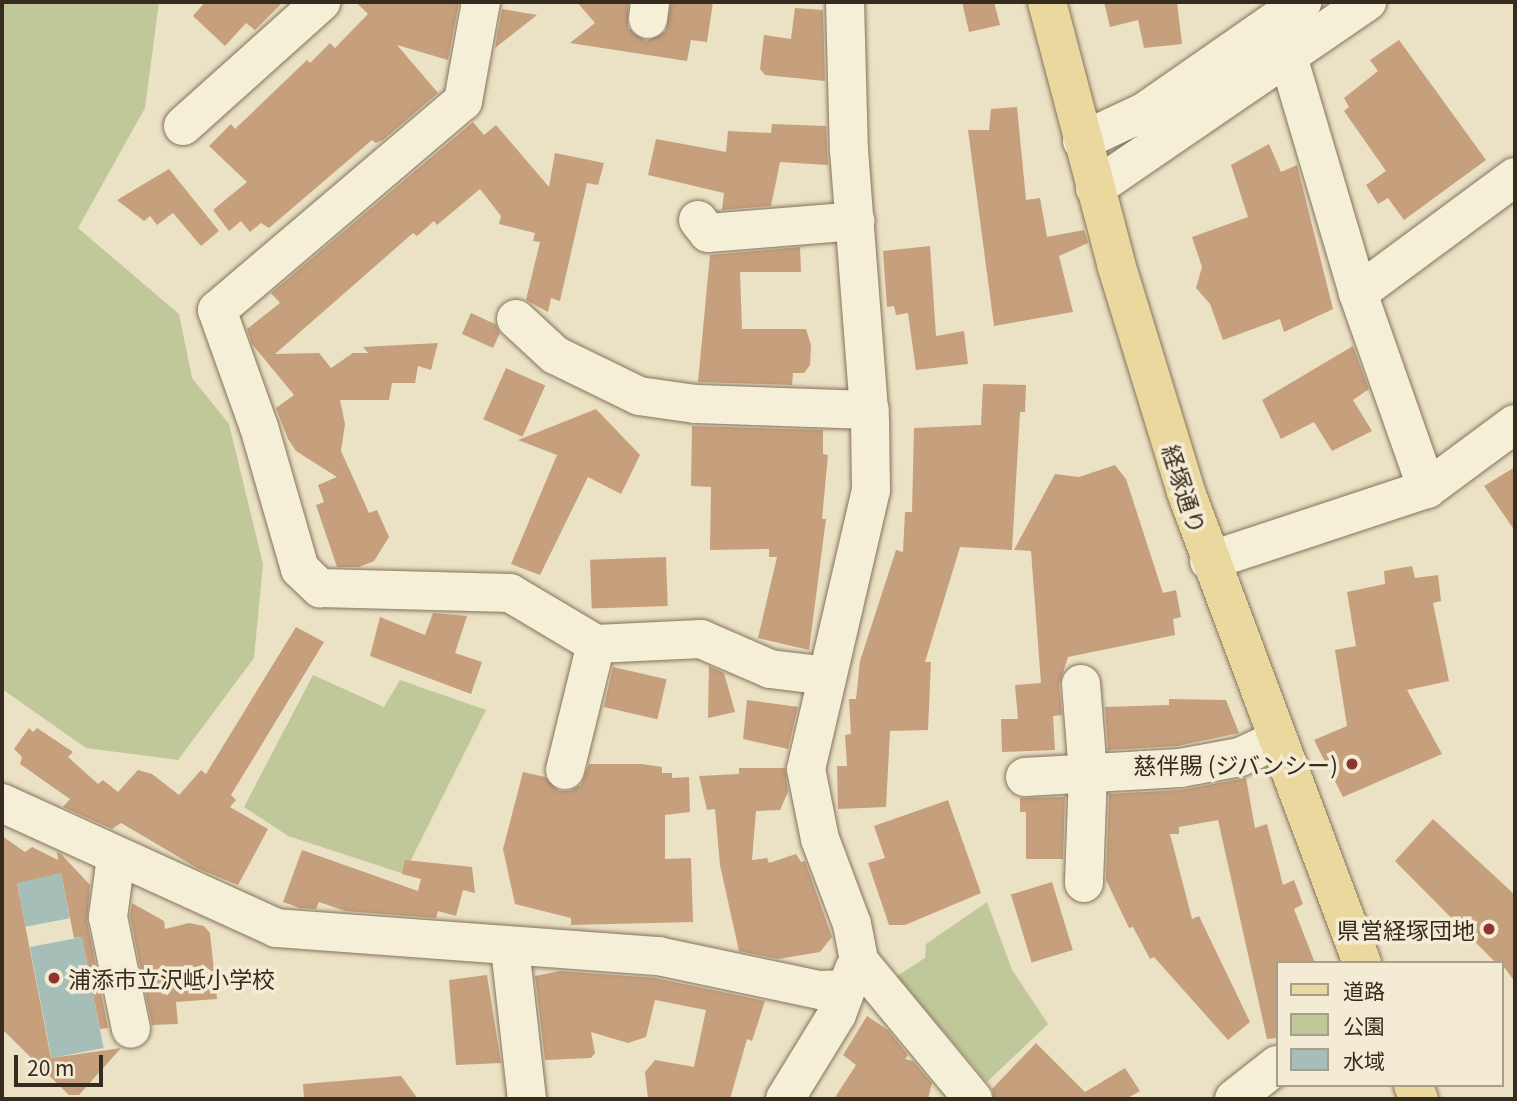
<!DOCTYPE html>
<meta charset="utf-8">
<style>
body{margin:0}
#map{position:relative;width:1517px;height:1101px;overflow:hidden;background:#ebe1c4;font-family:Georgia,"Noto Sans JP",serif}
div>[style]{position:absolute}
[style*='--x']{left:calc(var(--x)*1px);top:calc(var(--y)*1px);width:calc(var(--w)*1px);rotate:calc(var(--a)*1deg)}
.green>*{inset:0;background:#c0c899}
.water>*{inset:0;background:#a6beb8;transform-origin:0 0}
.building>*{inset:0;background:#c69f7d;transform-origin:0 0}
.roads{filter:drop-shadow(0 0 2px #84745c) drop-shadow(0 0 2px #84745c)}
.minor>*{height:38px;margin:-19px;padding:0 19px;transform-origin:19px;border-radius:19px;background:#f6efd7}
.major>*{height:38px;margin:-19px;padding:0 19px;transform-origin:19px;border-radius:19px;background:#ebd89f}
.dots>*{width:19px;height:19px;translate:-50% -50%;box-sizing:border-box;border:4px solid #f3ebd3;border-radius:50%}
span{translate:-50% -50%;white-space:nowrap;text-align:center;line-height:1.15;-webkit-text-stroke:7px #f3ebd3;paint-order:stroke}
.street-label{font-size:23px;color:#352b1f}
.poi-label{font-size:23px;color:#352b1f}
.right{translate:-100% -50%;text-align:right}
.left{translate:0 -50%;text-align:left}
.frame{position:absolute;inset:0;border:4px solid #352b1f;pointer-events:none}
.legend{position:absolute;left:1276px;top:961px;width:228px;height:126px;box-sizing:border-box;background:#f3ebd3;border:2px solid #a79e8b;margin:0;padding:9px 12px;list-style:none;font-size:21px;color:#352b1f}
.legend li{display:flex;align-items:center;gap:14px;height:35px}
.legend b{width:35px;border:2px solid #a79e8b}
.scale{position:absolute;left:14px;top:1055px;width:89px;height:32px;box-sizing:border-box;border:4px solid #352b1f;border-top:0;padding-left:9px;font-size:21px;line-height:24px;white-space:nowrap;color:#352b1f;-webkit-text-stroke:5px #f3ebd3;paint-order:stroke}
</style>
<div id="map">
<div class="green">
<div style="clip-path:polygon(2px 2px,159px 2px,145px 108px,78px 228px,179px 314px,192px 378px,229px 424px,263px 564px,254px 658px,178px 760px,86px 748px,2px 689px)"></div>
<div style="clip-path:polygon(313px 675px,384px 707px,400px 680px,486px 710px,404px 874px,288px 836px,244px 807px)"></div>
<div style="clip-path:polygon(987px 902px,1012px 970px,1048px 1024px,987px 1082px,897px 976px,925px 958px,926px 944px)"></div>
</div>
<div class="water">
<div style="left:61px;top:873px;width:46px;height:45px;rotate:79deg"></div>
<div style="left:82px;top:937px;width:113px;height:53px;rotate:79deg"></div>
</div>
<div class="building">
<div style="clip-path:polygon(205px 2px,283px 2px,255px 30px,246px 23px,225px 46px,193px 16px)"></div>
<div style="clip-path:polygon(356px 2px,459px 2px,448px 60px,397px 45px,438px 93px,383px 140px,376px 143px,372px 140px,269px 228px,261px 223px,250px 232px,241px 221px,229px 231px,213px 210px,247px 182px,209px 146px,231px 124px,235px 129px,307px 60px,310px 63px,330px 43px,335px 48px,368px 14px)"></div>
<div style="clip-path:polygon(577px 2px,628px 3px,628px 28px,646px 41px,666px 31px,671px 2px,713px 2px,707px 42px,691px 40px,687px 61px,570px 43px,595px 23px)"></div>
<div style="clip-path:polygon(962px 2px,994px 2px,1000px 25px,969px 32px)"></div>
<div style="clip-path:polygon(1104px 2px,1177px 2px,1182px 44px,1144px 48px,1138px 20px,1110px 27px)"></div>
<div style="clip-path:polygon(795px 8px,823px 10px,825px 81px,765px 75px,760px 69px,764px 35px,791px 39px)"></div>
<div style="clip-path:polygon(502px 9px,537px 15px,495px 48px)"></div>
<div style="clip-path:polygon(1399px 40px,1486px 160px,1404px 220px,1388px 198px,1378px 204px,1366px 185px,1386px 171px,1344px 111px,1349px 107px,1344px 98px,1378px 71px,1370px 60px)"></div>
<div style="clip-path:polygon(1017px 107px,1026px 200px,1040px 198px,1047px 237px,1084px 230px,1088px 243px,1059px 256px,1073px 312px,994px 326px,968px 130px,989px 130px,991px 109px)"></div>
<div style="clip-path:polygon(473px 122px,484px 135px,496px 125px,549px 187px,555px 153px,604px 163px,598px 185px,587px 183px,560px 301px,551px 298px,548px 312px,526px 300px,540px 242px,533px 241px,535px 233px,499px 224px,501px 216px,480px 189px,437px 225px,434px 221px,417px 236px,413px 233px,275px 354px,319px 353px,331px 368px,353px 353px,368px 353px,363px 347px,438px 343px,431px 370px,418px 366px,415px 383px,392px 383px,389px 400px,340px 400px,345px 424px,341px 451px,369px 513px,377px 510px,389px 537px,374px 561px,359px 567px,337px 567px,316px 505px,324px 502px,318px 485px,337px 477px,296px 451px,288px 439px,276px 408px,294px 395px,252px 344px,247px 329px,280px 303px,271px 293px)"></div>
<div style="clip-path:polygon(772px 124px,826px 126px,828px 165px,780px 162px,771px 206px,722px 210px,724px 193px,648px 175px,656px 139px,726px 152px,728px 131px,771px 133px)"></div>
<div style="clip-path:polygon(1269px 144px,1281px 172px,1297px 165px,1333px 309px,1284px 332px,1280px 319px,1223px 340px,1210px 304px,1196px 288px,1202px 267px,1192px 237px,1248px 217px,1231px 165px)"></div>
<div style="clip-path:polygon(169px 169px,219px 231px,201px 246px,173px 213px,157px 225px,150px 216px,144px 221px,117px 200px)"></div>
<div style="clip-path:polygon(930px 246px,936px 336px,964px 331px,968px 364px,916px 370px,908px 313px,896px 315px,894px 306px,887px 307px,883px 251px)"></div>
<div style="clip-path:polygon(800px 247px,801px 272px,740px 272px,742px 329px,806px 329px,811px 345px,810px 365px,804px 373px,793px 373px,792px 385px,698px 382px,710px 255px)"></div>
<div style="clip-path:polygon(471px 313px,495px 324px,500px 333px,493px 348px,462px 334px)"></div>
<div style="clip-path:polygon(1353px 346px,1369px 389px,1353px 400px,1372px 431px,1332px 451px,1314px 422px,1281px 439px,1262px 400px)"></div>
<div style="left:506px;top:368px;width:43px;height:56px;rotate:24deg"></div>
<div style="clip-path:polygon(983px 384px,1026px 385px,1025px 412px,1020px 412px,1012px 550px,960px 547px,925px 662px,931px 662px,928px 730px,890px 731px,886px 807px,838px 809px,837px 766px,847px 766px,845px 735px,851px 734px,849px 699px,856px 699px,860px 661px,896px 550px,903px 552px,905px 512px,912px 512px,914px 428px,981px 425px)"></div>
<div style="clip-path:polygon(596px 409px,640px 455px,621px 494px,588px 477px,540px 575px,511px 564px,557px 455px,518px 440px)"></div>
<div style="clip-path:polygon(692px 426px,823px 430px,823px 454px,828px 455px,822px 519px,826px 519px,809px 650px,758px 638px,777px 557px,769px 557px,769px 549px,710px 550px,711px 487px,691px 486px)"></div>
<div style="clip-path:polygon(1115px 465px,1126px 479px,1163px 593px,1176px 590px,1181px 617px,1173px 619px,1175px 635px,1068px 657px,1059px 685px,1062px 715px,1053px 716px,1055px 750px,1002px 752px,1001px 719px,1018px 719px,1015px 685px,1041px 683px,1031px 551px,1014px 550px,1055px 474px,1079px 477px)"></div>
<div style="clip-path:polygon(1515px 467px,1515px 531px,1484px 486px)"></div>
<div style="left:666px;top:557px;width:49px;height:76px;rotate:88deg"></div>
<div style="clip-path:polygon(1412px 566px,1415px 578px,1438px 575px,1441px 601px,1433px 603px,1449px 681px,1407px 690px,1442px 754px,1343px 797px,1314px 740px,1347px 726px,1335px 650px,1356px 646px,1347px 592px,1385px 584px,1384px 571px)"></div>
<div style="clip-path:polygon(433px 613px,467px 616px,455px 653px,482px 662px,471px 694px,370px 656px,380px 617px,425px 635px)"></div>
<div style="clip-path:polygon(296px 627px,324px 642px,231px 795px,236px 800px,230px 807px,268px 829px,238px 885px,199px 869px,121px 823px,112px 829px,63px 807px,70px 799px,20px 764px,22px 757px,14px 749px,29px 728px,33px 732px,37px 728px,73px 752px,68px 757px,98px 784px,103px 780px,118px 792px,138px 770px,152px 774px,179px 795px,201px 770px,206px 774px)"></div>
<div style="clip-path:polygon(709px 666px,724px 673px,735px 712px,708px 718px)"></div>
<div style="left:613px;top:667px;width:55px;height:41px;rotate:13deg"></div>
<div style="clip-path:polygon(1169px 699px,1226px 700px,1239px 733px,1177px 746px,1108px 750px,1105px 707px,1169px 705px)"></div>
<div style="clip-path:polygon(747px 700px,798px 707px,788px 749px,743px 739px)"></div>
<div style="clip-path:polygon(589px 764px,642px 764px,662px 767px,662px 773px,672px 773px,672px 778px,689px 777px,690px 812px,665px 815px,665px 859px,691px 858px,693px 922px,571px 925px,571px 918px,515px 904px,503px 849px,523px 772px,545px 777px,559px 791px,570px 791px,581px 785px)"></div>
<div style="clip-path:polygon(739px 768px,785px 768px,788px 792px,780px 810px,756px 811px,752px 860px,767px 858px,769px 863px,796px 854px,801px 862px,805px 861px,832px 937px,820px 952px,778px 959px,739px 951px,720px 865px,715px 809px,707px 810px,699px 776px,739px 774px)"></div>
<div style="clip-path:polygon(1246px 778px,1255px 828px,1267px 824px,1283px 885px,1294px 880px,1303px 904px,1294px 909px,1315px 963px,1277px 963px,1277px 1038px,1267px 1039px,1218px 820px,1179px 827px,1179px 834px,1170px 834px,1192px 919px,1199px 916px,1250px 1022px,1228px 1040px,1154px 957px,1150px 959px,1133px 927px,1129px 928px,1106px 880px,1109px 794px,1181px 790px)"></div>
<div style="clip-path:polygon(1065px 797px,1063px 859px,1026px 859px,1026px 812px,1020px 812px,1020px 798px)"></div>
<div style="clip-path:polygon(948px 800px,981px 893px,905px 925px,889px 925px,868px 863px,885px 858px,874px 826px)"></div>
<div style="clip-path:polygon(1433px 819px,1515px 895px,1515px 982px,1501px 963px,1496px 963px,1395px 861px)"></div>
<div style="clip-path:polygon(2px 836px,25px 852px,32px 847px,58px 860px,57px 852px,61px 854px,90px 885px,87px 921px,108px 1028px,100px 1029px,82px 937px,74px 938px,61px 873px,17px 883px,51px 1058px,121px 1048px,79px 1095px,69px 1095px,2px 1029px)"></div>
<div style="clip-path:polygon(302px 850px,418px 891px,421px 879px,402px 874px,405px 860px,472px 867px,475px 893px,463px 890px,456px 916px,438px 911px,436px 918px,345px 911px,319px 902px,316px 909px,300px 908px,283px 902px)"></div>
<div style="left:1052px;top:882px;width:71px;height:43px;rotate:73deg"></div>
<div style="clip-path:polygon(132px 903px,164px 921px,165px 929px,189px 923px,204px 926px,210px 933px,217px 999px,176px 1002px,178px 1024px,152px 1025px,130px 916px)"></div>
<div style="clip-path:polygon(560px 971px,655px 978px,765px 1001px,752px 1041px,747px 1039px,730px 1099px,648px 1099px,645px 1072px,655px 1060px,694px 1067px,706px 1010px,655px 1000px,646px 1037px,628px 1043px,591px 1032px,595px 1053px,591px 1058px,545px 1060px,535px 976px)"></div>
<div style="clip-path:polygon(487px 975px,501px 1063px,456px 1065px,449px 980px)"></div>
<div style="clip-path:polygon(867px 1016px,888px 1030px,908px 1055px,905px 1059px,913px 1061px,932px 1083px,928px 1099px,834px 1099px,856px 1065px,843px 1055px)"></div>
<div style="clip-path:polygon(1036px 1043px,1085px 1092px,1125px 1068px,1140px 1091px,1126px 1099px,994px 1099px,992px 1089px)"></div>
<div style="clip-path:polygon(401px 1076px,418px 1099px,304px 1099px,303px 1084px)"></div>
</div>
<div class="roads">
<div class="minor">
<div style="--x:481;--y:2;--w:101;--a:100.3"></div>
<div style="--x:463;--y:101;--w:323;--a:139.6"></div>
<div style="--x:217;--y:310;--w:124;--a:70.3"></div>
<div style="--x:259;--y:427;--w:148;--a:73.9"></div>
<div style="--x:300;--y:569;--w:28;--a:44"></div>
<div style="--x:320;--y:588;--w:190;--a:1.5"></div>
<div style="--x:510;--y:593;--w:100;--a:30.7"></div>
<div style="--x:596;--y:644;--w:105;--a:-2.7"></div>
<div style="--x:701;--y:639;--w:75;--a:23.5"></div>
<div style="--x:770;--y:669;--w:57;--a:7"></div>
<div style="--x:845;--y:2;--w:148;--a:88.5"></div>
<div style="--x:849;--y:150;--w:271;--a:85.6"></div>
<div style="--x:870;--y:420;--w:70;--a:89.2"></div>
<div style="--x:871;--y:490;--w:286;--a:103.1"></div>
<div style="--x:806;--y:769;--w:71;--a:78.7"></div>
<div style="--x:820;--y:839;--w:91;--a:69.4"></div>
<div style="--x:852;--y:924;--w:38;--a:79"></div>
<div style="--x:859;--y:961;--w:179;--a:50.4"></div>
<div style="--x:648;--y:19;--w:17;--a:-83"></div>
<div style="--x:1287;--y:53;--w:250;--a:73.5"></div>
<div style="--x:183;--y:126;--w:186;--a:-41.9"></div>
<div style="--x:1082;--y:141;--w:68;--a:-25.1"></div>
<div style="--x:1144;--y:112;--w:193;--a:-34.8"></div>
<div style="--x:1095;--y:188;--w:330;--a:-34.4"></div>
<div style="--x:698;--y:220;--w:16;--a:52"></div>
<div style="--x:708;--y:233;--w:148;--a:-4.6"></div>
<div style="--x:516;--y:319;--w:53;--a:42.7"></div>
<div style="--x:555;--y:355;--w:93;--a:26"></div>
<div style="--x:639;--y:396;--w:57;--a:8.1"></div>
<div style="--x:695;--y:404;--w:175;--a:2"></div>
<div style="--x:1427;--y:489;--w:208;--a:-109.4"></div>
<div style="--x:1358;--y:293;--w:195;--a:-36.5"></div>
<div style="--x:1209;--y:561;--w:230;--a:-18.3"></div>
<div style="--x:1427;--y:489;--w:109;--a:-36.5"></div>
<div style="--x:1081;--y:684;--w:89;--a:85.5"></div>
<div style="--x:1088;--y:773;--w:110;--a:92.1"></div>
<div style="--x:565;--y:770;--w:130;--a:-76.2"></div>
<div style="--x:1025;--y:777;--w:155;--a:-3.3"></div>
<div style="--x:1180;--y:768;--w:61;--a:-10.4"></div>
<div style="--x:1240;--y:757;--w:40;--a:-25"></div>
<div style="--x:2;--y:803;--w:301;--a:24.5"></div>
<div style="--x:276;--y:928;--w:383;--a:4.2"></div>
<div style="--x:658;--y:956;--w:166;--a:11.9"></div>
<div style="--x:820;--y:990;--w:24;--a:-2"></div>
<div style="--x:116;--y:857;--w:61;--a:97.6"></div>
<div style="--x:108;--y:917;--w:114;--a:78.4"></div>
<div style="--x:510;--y:948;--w:152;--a:83.6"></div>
<div style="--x:785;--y:1099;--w:100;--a:-58.5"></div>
<div style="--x:837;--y:1014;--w:48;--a:-69.3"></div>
<div style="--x:1234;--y:1099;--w:55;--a:-38.3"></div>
</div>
<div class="major">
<div style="--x:1047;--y:2;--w:271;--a:75.2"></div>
<div style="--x:1116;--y:264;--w:239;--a:72.9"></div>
<div style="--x:1186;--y:492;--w:503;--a:69.51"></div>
<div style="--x:1413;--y:1085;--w:15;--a:67"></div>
</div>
</div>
<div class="dots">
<div style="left:1352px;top:764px;background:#8f3530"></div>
<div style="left:1489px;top:929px;background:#8f3530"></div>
<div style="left:54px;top:978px;background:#8f3530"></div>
</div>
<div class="street-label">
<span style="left:1185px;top:489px;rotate:72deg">経塚通り</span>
</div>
<div class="poi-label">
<span class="right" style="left:1338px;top:764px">慈伴賜 (ジバンシー)</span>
<span class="right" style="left:1475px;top:929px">県営経塚団地</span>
<span class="left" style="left:68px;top:978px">浦添市立沢岻小学校</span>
</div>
<div class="frame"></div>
<ul class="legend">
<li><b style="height:9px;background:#ebd89f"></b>道路</li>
<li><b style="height:19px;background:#c0c899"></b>公園</li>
<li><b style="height:19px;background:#a6beb8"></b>水域</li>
</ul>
<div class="scale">20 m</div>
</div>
